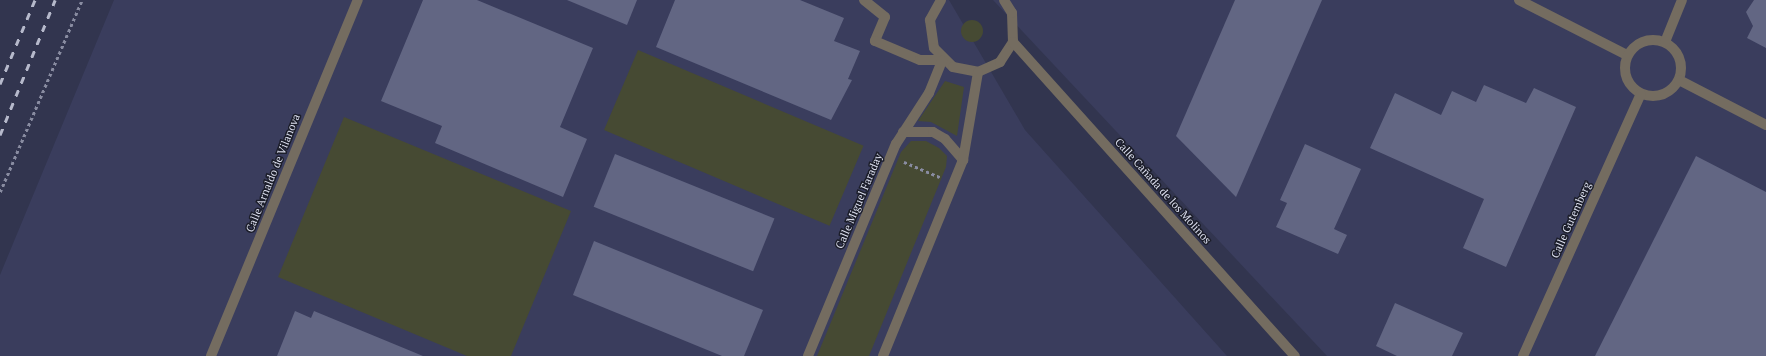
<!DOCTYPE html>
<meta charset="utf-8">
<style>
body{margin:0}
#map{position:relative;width:1766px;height:356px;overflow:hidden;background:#32354f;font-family:"PT Serif",serif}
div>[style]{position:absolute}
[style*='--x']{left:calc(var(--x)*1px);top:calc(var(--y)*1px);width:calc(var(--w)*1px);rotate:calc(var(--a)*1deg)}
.built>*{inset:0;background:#3a3d5d}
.green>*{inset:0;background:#464a33;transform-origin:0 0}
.round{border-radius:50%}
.building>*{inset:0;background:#626683;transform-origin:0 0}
.path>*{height:2.5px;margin-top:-1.25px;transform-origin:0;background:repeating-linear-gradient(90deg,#898ca1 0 3px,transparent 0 6px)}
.minor>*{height:10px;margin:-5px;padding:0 5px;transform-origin:5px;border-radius:5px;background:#746c60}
.minor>.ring{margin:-5px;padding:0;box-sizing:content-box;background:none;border:10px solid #746c60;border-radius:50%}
.rail>*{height:3px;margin-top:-1.5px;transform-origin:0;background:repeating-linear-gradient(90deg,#b6b9cb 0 7px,transparent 0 14px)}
span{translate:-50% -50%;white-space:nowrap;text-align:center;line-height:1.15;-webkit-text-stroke:3px #1c1e2a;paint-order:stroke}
.street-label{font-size:11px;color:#dbdeee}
</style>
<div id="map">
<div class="built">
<div style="clip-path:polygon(114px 0,949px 0,1025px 130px,1227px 356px,0 356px,0 275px)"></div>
<div style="clip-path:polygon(993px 0,1766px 0,1766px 356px,1327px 356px)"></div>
</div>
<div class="green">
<div class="round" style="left:961px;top:20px;width:22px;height:22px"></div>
<div style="left:638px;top:50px;width:245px;height:87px;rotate:23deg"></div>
<div style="clip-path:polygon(945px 81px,964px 87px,957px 136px,931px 122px,918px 121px)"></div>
<div style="clip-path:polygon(344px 117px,571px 211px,511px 356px,467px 356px,278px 277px)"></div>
<div style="clip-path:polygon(911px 141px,926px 141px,939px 148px,947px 156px,946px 167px,869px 356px,817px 356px,901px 152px)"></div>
</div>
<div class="building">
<div style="clip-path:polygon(423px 0,477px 0,593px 48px,560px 127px,587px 139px,563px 197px,435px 143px,442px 126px,381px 101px)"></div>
<div style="clip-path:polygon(567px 0,637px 0,627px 25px)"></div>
<div style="clip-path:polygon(675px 0,800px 0,844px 18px,834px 41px,860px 51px,848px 79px,852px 80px,831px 120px,656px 47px)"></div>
<div style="clip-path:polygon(1235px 0,1322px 0,1236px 197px,1176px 136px)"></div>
<div style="clip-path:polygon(1754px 0,1766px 0,1766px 48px,1747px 38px,1753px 26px,1746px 12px)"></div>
<div style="clip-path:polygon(1484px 85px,1526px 103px,1534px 88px,1576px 107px,1506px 267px,1463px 248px,1484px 199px,1370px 148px,1395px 93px,1441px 115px,1452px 91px,1476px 102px)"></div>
<div style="clip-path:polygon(1305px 144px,1361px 169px,1334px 229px,1347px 235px,1338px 254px,1276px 227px,1287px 203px,1280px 200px)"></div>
<div style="left:615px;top:154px;width:172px;height:57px;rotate:22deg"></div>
<div style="clip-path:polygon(1696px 156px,1766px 192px,1766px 356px,1595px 356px)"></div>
<div style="clip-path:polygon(594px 241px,763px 310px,744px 356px,722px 356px,573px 295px)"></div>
<div style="clip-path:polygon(1395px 303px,1463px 333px,1452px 356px,1397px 356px,1376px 346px)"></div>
<div style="clip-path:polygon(295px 311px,311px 318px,314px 311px,423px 356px,277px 356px)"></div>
</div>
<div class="path">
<div style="--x:904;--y:162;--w:39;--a:23"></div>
<div style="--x:0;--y:192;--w:209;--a:-66.9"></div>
</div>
<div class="minor">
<div style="--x:864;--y:0;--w:27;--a:39"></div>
<div style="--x:885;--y:17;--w:26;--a:113"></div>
<div style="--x:875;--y:41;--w:49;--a:22.9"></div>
<div style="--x:920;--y:60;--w:22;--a:0"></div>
<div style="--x:941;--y:0;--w:23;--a:119"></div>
<div style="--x:930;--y:20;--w:28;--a:82"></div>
<div style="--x:934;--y:48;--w:27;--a:45"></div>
<div style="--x:953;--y:67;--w:25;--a:11"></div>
<div style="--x:978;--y:72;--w:24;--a:-24"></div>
<div style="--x:1000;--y:62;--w:24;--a:-57"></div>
<div style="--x:1013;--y:42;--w:29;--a:-92"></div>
<div style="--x:1012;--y:13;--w:15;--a:-122"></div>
<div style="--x:1519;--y:0;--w:121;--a:27"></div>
<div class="ring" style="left:1625px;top:40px;width:46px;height:46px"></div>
<div style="--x:1013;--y:42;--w:422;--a:48.1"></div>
<div style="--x:1665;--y:42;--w:45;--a:-68"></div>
<div style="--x:1679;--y:80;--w:98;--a:27.3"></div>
<div style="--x:903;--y:132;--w:30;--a:0"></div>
<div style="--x:933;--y:132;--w:14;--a:30"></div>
<div style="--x:945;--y:139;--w:28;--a:49"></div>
<div style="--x:211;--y:356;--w:385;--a:-67.6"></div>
<div style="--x:808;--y:356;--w:230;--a:-67.5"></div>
<div style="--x:896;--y:144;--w:61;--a:-57.1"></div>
<div style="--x:929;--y:93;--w:35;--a:-68"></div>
<div style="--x:883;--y:356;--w:212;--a:-67.8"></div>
<div style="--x:963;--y:160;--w:89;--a:-80.3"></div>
<div style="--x:1523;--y:356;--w:287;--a:-65.8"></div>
</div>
<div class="rail">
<div style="--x:0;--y:84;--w:91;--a:-67.4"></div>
<div style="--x:0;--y:135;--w:146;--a:-67.8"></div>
</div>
<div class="street-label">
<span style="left:273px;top:173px;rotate:-68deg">Calle Arnaldo de Vilanova</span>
<span style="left:1163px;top:191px;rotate:48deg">Calle Cañada de los Molinos</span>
<span style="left:859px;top:201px;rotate:-67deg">Calle Miguel Faraday</span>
<span style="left:1571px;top:220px;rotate:-66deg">Calle Gutemberg</span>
</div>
</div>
